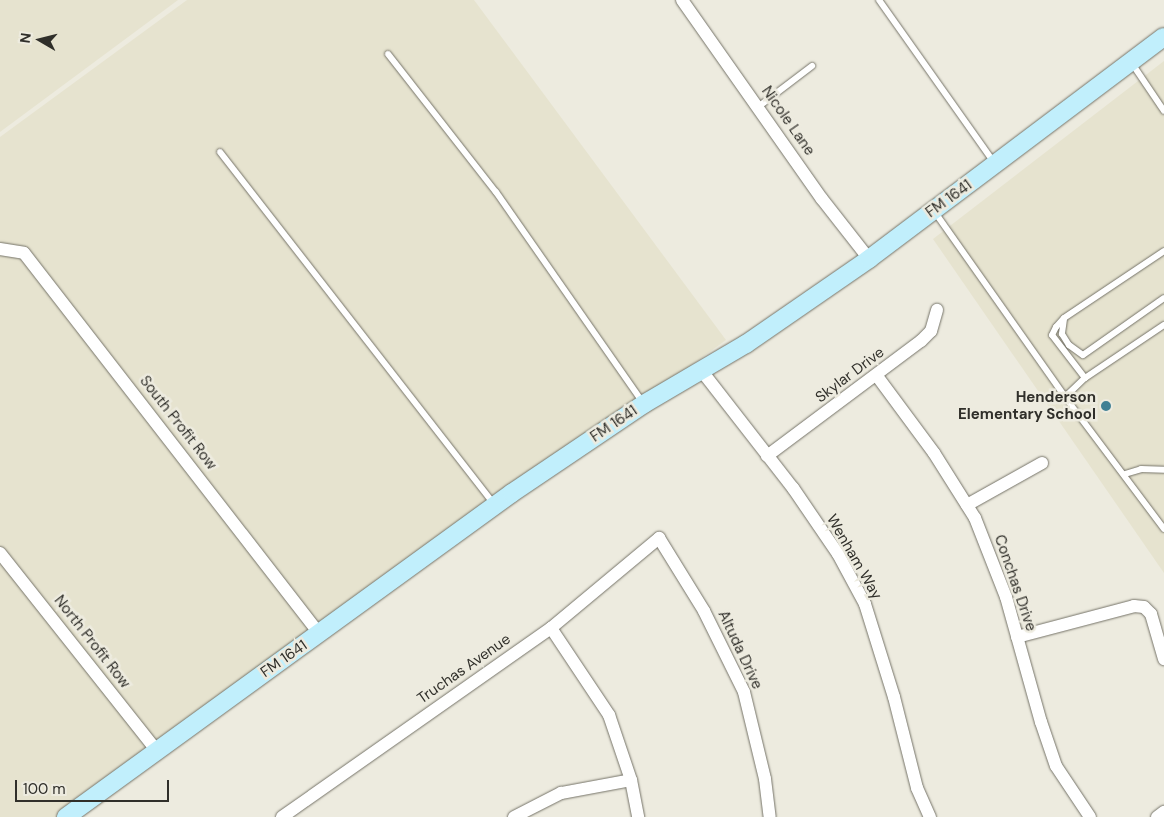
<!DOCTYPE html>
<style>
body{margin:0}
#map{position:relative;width:1164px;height:817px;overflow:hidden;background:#edebdf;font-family:"DM Sans",sans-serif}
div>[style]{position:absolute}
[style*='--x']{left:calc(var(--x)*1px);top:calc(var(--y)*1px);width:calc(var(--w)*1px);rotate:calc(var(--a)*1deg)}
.built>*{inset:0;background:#e6e3cf}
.roads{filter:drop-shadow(0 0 1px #757368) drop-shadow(0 0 1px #757368)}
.service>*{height:6px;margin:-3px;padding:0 3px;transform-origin:3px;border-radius:3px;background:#fff}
.minor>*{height:12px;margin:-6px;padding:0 6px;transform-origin:6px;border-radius:6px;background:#fff}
.secondary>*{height:18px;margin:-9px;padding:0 9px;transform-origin:9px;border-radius:9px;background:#c1effc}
.dots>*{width:14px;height:14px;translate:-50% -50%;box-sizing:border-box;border:2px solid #edebdf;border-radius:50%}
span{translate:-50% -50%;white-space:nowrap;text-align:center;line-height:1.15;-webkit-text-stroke:5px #edebdf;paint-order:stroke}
.street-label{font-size:15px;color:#302f2a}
.poi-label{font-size:15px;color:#302f2a;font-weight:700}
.right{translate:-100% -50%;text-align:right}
.north{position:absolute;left:15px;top:15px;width:50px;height:50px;-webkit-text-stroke:4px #edebdf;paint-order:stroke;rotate:278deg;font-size:14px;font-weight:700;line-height:20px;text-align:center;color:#302f2a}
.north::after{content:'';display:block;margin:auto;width:18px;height:22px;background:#302f2a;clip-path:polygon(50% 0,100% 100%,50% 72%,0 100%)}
.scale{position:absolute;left:15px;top:780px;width:154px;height:22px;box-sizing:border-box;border:2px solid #302f2a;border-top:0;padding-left:6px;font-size:15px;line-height:18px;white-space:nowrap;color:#302f2a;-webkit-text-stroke:4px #edebdf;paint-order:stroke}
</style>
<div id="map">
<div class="built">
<div style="clip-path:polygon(0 0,178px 0,0 132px)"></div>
<div style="clip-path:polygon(187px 0,474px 0,726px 340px,71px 817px,0 817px,0 137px)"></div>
<div style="clip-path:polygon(1164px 61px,1164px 573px,933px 239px)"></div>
</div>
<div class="roads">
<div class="service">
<div style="--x:879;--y:0;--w:201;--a:54.7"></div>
<div style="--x:388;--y:54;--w:175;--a:52"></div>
<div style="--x:496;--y:192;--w:257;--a:55.1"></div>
<div style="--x:1131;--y:62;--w:59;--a:56"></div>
<div style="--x:758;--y:107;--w:68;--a:-37.2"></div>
<div style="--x:220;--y:152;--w:446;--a:52.1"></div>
<div style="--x:934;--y:211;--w:228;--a:54.8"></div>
<div style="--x:1065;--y:397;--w:165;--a:53.1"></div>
<div style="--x:1064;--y:319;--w:15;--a:98"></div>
<div style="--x:1062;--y:334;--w:13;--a:58"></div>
<div style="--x:1069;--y:345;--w:17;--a:36"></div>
<div style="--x:1083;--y:355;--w:99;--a:-35.1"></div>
<div style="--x:1085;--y:378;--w:54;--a:-127.5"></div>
<div style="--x:1052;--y:335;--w:9;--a:-63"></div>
<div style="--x:1056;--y:327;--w:12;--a:-48"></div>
<div style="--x:1064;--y:318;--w:120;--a:-33.8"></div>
<div style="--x:1065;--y:397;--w:28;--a:-44"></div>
<div style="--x:1085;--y:378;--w:95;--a:-33.9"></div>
<div style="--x:1125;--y:474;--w:17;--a:-17"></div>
<div style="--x:1141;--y:469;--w:23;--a:2"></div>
</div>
<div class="minor">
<div style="--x:682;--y:0;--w:243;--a:54.9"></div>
<div style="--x:822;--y:199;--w:76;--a:51.9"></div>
<div style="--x:0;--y:249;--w:24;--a:9"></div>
<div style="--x:24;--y:253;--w:482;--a:52.2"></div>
<div style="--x:701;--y:370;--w:150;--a:52.1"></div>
<div style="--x:793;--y:488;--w:80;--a:55.7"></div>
<div style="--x:838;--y:554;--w:57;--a:61.6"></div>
<div style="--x:865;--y:604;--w:97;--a:72.7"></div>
<div style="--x:894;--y:697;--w:94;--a:75.8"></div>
<div style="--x:917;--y:788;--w:32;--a:66"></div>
<div style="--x:877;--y:376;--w:96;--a:53.5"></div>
<div style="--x:934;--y:453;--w:77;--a:57.8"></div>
<div style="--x:975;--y:518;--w:85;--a:68.6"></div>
<div style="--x:1006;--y:597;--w:130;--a:74.4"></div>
<div style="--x:1041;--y:722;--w:46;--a:71.2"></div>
<div style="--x:1056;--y:766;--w:61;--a:56.3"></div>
<div style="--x:767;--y:456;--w:192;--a:-36.8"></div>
<div style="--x:921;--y:341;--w:14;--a:-45"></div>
<div style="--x:931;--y:331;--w:22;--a:-74"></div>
<div style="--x:967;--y:505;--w:86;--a:-29.2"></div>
<div style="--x:0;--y:553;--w:254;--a:51.6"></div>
<div style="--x:551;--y:628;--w:105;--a:56.3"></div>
<div style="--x:609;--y:715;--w:69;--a:71.3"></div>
<div style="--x:631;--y:780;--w:38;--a:79"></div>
<div style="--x:1017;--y:637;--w:121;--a:-14.8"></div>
<div style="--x:1134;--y:606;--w:10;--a:6"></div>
<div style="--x:1144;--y:607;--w:10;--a:45"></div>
<div style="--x:1151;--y:614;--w:47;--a:73.9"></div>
<div style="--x:282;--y:817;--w:329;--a:-35.1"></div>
<div style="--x:551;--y:628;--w:141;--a:-39.8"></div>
<div style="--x:659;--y:538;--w:86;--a:58.3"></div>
<div style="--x:704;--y:611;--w:90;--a:63.7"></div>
<div style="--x:744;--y:692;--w:89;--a:76.4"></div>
<div style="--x:765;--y:779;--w:38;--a:83"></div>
<div style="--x:514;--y:817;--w:53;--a:-27.1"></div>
<div style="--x:561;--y:793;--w:71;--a:-10.5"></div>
<div style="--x:1157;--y:817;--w:9;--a:-36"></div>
</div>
<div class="secondary">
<div style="--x:66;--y:817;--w:551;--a:-36"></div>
<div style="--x:512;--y:493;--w:159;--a:-34"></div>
<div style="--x:644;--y:404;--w:118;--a:-30.5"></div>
<div style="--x:746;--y:344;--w:150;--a:-34.6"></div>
<div style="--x:869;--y:259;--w:369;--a:-37"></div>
</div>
</div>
<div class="dots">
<div style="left:1106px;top:406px;background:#408094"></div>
</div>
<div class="street-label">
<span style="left:788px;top:121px;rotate:55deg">Nicole Lane</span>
<span style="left:949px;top:199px;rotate:-36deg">FM 1641</span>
<span style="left:850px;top:375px;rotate:-37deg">Skylar Drive</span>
<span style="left:178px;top:423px;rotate:52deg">South Profit Row</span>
<span style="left:614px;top:424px;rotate:-34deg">FM 1641</span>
<span style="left:854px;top:557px;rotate:60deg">Wenham Way</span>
<span style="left:1015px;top:583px;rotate:71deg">Conchas Drive</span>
<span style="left:92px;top:642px;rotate:52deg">North Profit Row</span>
<span style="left:740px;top:650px;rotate:65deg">Altuda Drive</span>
<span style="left:284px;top:659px;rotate:-35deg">FM 1641</span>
<span style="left:464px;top:669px;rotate:-35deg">Truchas Avenue</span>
</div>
<div class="poi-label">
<span class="right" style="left:1096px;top:406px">Henderson<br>Elementary School</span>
</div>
<div class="north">N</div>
<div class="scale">100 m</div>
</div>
